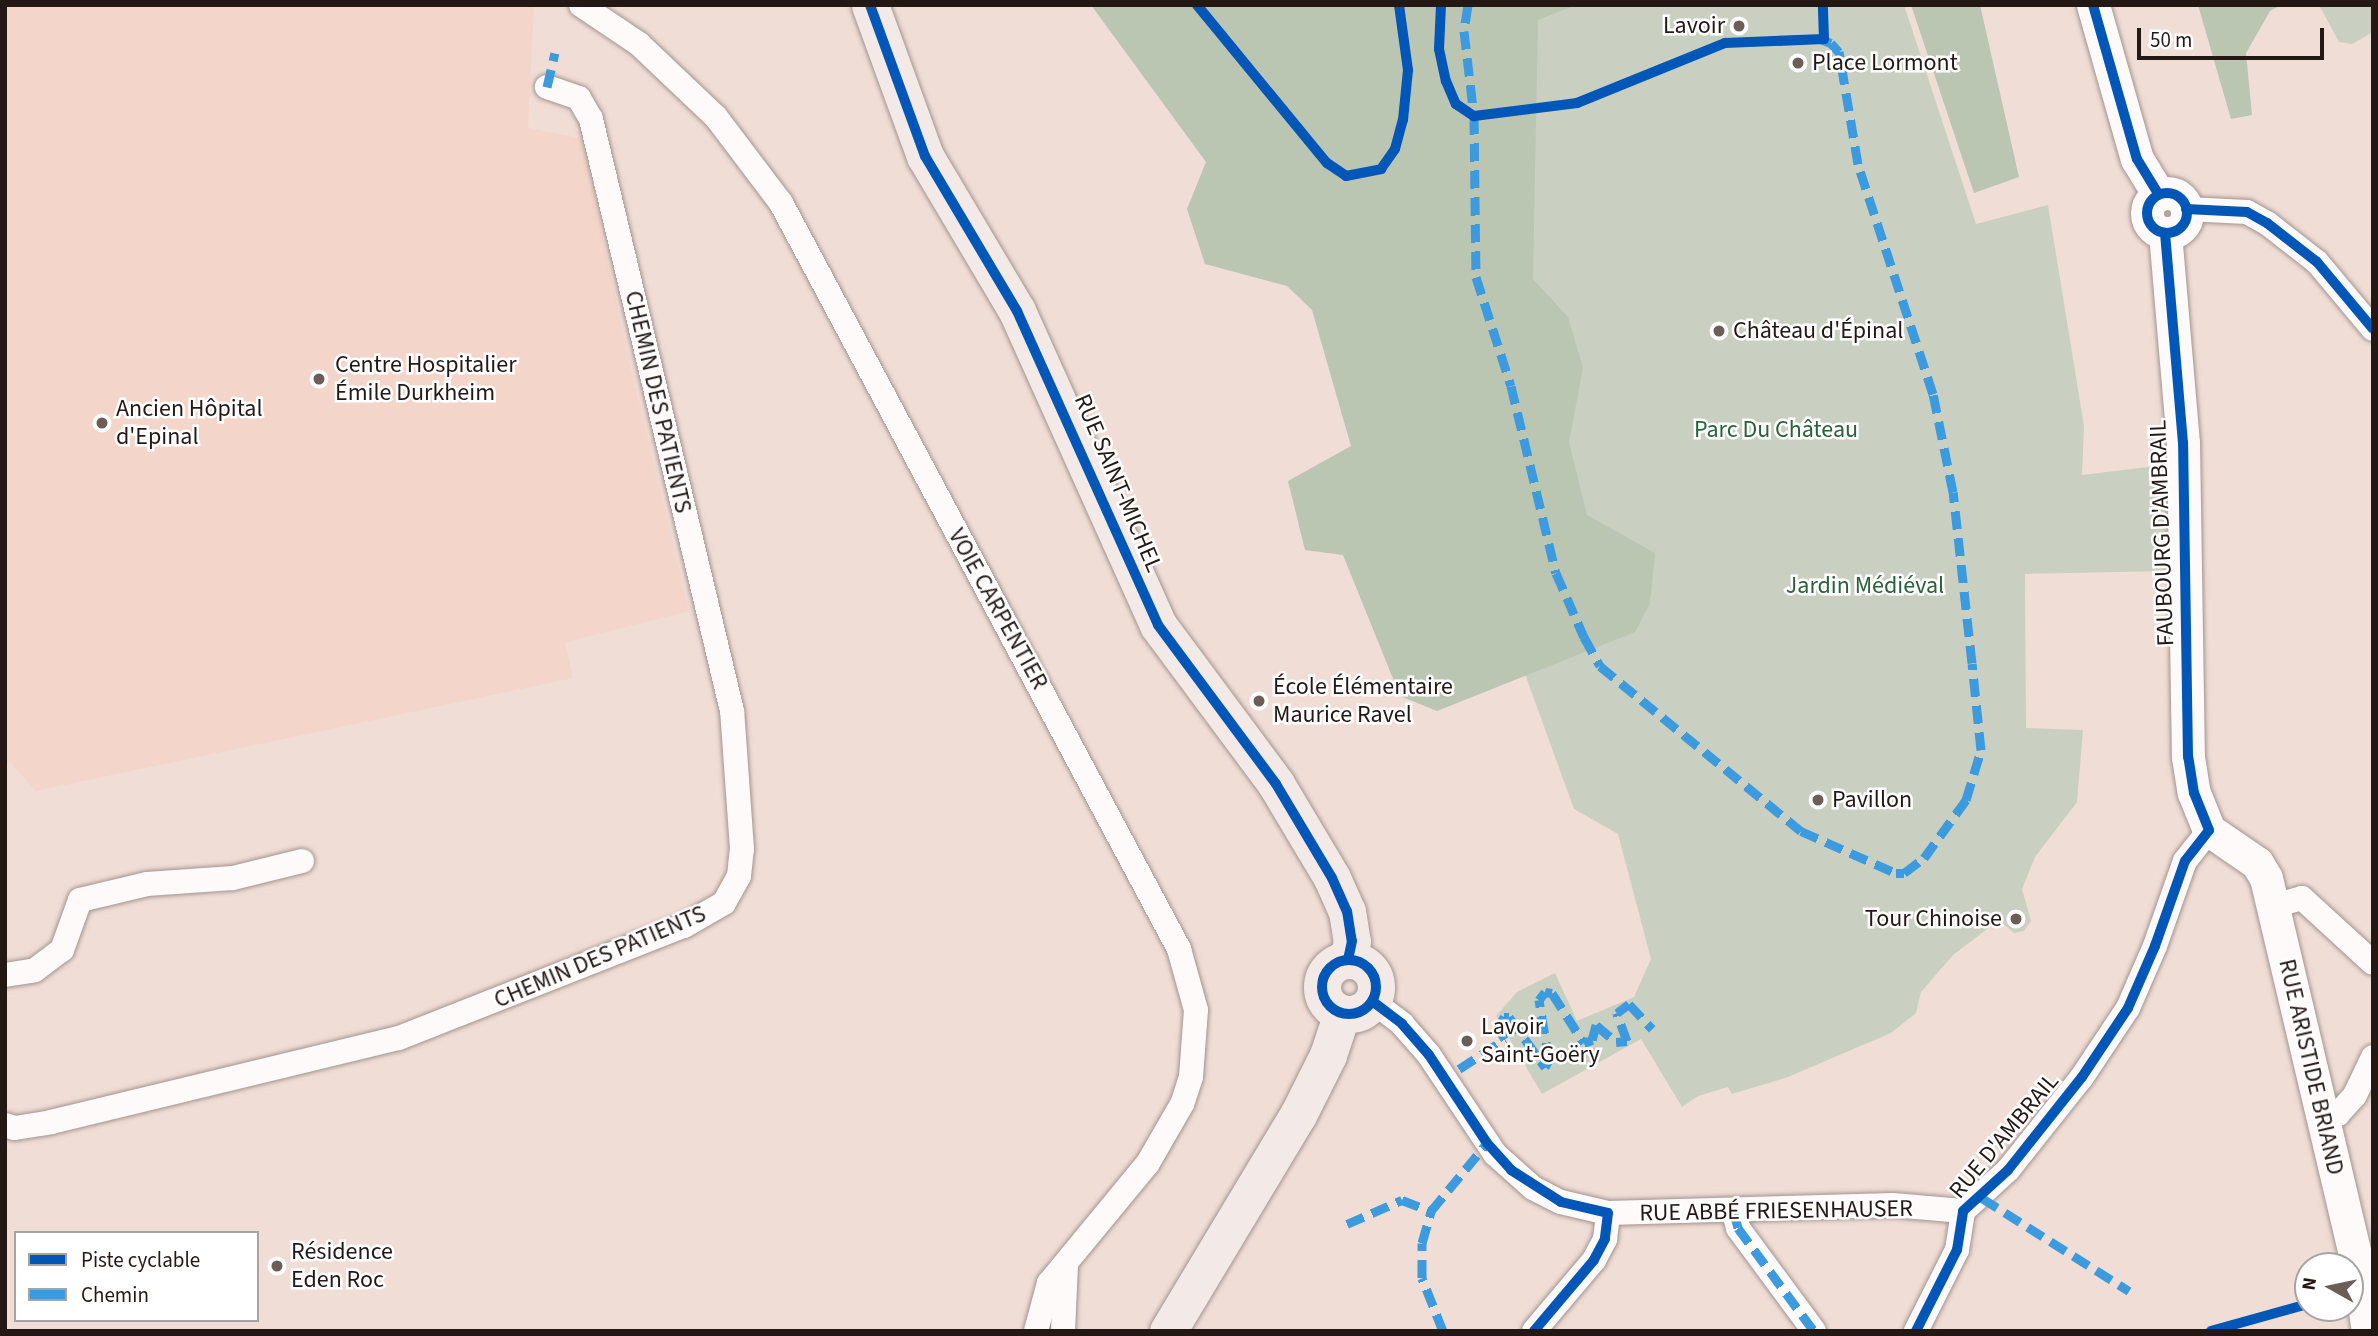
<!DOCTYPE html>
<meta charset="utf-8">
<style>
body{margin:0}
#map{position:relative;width:2378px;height:1336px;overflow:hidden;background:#f0ddd6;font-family:"Source Sans 3",sans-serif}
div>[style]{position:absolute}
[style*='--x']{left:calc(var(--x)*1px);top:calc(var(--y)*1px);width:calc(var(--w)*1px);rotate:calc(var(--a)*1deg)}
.built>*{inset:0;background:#f4d5c9}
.green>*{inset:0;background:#c9d0c1}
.forest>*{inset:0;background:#bac5b2}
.roads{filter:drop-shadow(0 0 2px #a2948f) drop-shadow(0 0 2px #a2948f)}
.minor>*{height:24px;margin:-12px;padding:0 12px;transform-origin:12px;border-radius:12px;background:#fdfaf9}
.secondary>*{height:33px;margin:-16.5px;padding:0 16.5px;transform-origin:16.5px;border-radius:16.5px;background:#fdfaf9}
.secondary>.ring{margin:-16.5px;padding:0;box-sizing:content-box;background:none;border:33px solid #fdfaf9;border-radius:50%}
.primary>*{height:37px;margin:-18.5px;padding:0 18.5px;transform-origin:18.5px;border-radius:18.5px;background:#f3eae7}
.primary>.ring{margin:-18.5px;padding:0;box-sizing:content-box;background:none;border:37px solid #f3eae7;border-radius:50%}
.quiet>*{height:9px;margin-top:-4.5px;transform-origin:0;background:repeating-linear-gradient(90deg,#3c9ade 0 18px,transparent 0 27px)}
.cycleway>*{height:10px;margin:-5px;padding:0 5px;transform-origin:5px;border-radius:5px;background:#0057b8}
.cycleway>.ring{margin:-5px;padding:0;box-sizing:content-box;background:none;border:10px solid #0057b8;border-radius:50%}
.dots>*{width:19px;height:19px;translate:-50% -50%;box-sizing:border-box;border:4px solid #fff;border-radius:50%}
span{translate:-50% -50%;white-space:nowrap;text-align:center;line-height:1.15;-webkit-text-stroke:5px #fff;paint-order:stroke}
.poi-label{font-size:24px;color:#241814}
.right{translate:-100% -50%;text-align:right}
.left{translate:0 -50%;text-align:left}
.street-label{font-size:24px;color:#241814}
.park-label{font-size:24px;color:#2a613a}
.frame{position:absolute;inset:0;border:7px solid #241814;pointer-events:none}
.legend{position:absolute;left:14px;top:1231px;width:245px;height:91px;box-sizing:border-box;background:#fff;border:2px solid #a7a3a1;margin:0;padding:9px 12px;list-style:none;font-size:21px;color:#241814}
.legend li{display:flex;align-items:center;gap:14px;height:35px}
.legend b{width:35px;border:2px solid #a7a3a1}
.north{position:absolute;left:2294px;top:1252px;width:70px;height:70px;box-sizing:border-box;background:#fff;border:2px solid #a7a3a1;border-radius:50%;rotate:279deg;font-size:19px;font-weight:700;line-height:28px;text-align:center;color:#241814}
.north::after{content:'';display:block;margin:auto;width:24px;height:32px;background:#6b5d58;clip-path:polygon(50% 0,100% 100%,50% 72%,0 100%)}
.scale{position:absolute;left:2137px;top:28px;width:187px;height:32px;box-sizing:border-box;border:4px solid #241814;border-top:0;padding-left:9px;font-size:21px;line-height:24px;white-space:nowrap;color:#241814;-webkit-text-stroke:5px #fff;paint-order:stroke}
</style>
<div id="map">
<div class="built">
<div style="clip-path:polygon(5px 5px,534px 5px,528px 128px,580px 138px,585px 152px,628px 357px,689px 611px,565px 642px,573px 678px,36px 791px,11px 763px,5px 763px)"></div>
</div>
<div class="green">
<div style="clip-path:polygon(1282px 5px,1904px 5px,1976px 224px,2048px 205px,2084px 426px,2082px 475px,2164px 465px,2168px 571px,2025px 574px,2026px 728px,2083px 730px,2077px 802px,2035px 857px,2022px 889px,2031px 921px,2024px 931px,2014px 933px,1999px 920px,1953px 955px,1921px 992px,1916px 1013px,1891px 1033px,1788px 1077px,1732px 1094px,1728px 1087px,1698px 1096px,1682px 1107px,1641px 1039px,1542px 1094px,1496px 1016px,1517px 992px,1555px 973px,1577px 1021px,1634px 997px,1651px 959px,1618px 834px,1574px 809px)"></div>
<div style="clip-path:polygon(2319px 5px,2373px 5px,2373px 32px,2352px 44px,2339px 42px)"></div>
</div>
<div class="forest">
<div style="clip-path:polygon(1091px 5px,1576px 5px,1538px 20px,1533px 279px,1568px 317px,1583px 368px,1569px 442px,1587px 515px,1655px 553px,1650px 603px,1635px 632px,1437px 711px,1400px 696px,1343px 555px,1305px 550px,1288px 481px,1351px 446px,1312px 310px,1287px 286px,1205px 264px,1187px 209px,1206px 162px)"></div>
<div style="clip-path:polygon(1911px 5px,1980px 5px,2019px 177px,1974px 193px)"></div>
<div style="clip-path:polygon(2198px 5px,2281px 5px,2270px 11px,2246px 53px,2252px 115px,2231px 119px)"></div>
</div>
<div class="roads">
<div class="minor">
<div style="--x:581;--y:5;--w:70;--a:33.9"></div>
<div style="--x:639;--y:44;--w:106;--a:43.5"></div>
<div style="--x:716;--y:117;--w:108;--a:52.9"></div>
<div style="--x:781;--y:203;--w:846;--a:61.92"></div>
<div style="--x:1179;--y:949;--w:63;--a:74.4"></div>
<div style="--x:1196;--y:1010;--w:67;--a:94.3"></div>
<div style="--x:1191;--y:1077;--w:28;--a:108"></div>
<div style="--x:1182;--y:1104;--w:68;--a:120"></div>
<div style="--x:1148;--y:1163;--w:156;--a:129.5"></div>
<div style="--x:1049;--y:1283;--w:50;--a:105.2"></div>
<div style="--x:2186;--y:209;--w:61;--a:2.8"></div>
<div style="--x:2247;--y:212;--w:23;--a:29"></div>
<div style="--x:2267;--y:223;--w:63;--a:38"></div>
<div style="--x:2317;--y:262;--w:87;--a:50.1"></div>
<div style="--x:2274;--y:906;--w:29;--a:-16"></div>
<div style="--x:2302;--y:898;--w:96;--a:42.5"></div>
<div style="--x:5;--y:975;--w:30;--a:-9"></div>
<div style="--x:35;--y:970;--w:34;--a:-37"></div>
<div style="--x:62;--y:950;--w:53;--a:-70.2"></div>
<div style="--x:80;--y:900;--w:69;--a:-13.4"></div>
<div style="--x:147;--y:884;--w:86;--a:-4"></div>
<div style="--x:233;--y:878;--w:71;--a:-13.8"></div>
<div style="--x:1372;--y:1001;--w:38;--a:37"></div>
<div style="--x:1402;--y:1024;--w:41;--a:48.9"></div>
<div style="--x:1429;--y:1055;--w:119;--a:56.3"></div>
<div style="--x:1495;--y:1154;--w:51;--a:41.8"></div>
<div style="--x:1533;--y:1188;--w:31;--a:27"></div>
<div style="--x:1561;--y:1202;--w:48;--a:13.2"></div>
<div style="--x:1608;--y:1213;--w:285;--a:-1.6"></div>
<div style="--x:1893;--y:1205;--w:70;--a:4.9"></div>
<div style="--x:2322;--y:1119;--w:17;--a:-17"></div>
<div style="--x:2338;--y:1114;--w:25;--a:-48"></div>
<div style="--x:2355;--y:1095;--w:42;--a:-64.7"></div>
<div style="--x:5;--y:1125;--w:10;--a:17"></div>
<div style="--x:15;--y:1128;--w:36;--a:-9"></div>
<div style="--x:51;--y:1122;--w:358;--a:-13.6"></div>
<div style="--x:399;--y:1038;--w:306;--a:-21.5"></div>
<div style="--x:684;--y:926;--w:46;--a:-29.9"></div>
<div style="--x:724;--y:903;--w:31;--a:-61"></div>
<div style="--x:739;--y:876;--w:27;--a:-84"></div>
<div style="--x:742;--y:849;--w:138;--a:-94.1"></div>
<div style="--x:732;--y:711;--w:609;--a:-103.4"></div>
<div style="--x:591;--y:119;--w:24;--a:-120"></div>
<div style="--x:579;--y:98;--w:34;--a:-161"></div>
<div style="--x:1733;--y:1210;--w:19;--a:74"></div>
<div style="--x:1738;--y:1228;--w:128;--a:53.6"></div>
<div style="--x:1963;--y:1211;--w:61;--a:-42.3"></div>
<div style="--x:2008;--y:1170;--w:119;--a:-51.5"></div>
<div style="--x:2082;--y:1077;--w:83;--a:-56.3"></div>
<div style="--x:2128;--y:1008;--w:68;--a:-66.5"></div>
<div style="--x:2155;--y:946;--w:90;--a:-70.6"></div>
<div style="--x:2185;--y:861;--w:39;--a:-52"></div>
<div style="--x:1063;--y:1331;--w:66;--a:-87.4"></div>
<div style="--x:1534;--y:1331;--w:93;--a:-49.8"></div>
<div style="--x:1594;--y:1260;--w:24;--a:-62"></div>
<div style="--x:1605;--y:1239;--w:26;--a:-83"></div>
<div style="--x:1916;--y:1331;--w:91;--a:-63.2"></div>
<div style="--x:1957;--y:1250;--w:39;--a:-81"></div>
</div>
<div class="secondary">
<div style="--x:2093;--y:5;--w:160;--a:74.1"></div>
<div style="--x:2137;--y:159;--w:42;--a:58.6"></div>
<div class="ring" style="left:2147px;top:193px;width:7px;height:7px"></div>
<div style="--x:2165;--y:233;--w:211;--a:85.1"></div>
<div style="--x:2183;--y:443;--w:314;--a:89.1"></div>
<div style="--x:2188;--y:757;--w:36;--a:81"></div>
<div style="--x:2194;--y:793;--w:40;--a:68"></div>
<div style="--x:2209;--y:830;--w:58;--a:34.5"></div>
<div style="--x:2257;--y:863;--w:17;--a:59"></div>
<div style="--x:2266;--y:878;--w:395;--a:76.7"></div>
<div style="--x:2357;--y:1262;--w:70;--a:80.9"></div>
</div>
<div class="primary">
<div style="--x:870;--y:5;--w:161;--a:70"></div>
<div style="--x:925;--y:156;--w:180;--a:59.3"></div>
<div style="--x:1017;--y:311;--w:344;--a:65.8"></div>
<div style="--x:1158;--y:625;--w:198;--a:53.4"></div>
<div style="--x:1276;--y:784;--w:109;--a:59.2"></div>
<div style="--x:1332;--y:878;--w:36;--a:66"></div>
<div style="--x:1347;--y:911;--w:30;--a:81"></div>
<div style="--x:1352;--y:941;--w:19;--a:102"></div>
<div class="ring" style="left:1322px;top:960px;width:17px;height:17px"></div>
<div style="--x:1168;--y:1331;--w:252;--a:-59"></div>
<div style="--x:1298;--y:1115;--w:67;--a:-63.4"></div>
<div style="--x:1328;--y:1055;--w:44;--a:-71.6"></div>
</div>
</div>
<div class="quiet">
<div style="--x:1468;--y:5;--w:26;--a:99"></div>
<div style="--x:1464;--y:31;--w:86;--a:83.3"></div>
<div style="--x:1474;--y:116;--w:161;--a:89.3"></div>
<div style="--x:1476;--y:277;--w:114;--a:72.2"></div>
<div style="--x:1511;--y:386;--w:192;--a:76.5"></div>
<div style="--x:1556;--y:573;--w:70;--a:66.4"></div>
<div style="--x:1584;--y:637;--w:33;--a:61"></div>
<div style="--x:1600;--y:666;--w:260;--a:39.4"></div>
<div style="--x:1801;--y:831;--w:104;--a:23.9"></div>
<div style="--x:1896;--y:873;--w:8;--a:0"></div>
<div style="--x:1904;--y:873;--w:25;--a:-37"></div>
<div style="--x:1924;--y:858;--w:72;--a:-54.1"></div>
<div style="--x:1966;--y:800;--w:52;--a:-73.3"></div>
<div style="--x:1981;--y:750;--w:87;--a:-95.9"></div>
<div style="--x:1972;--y:663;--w:172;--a:-96.3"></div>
<div style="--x:1953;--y:492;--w:100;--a:-101.5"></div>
<div style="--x:1933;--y:394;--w:242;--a:-108.1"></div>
<div style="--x:1858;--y:164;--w:114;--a:-99.6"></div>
<div style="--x:1839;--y:52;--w:12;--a:-132"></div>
<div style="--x:1831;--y:43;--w:14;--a:-159"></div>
<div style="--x:547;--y:87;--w:35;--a:-77"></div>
<div style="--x:1459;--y:1069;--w:55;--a:-33.1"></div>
<div style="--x:1505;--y:1039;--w:13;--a:-122"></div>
<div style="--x:1498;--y:1028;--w:13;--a:-61"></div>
<div style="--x:1504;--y:1017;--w:5;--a:0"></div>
<div style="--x:1509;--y:1017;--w:62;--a:54.2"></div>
<div style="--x:1545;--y:1067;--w:8;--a:-60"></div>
<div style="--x:1549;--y:1060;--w:61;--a:-99.5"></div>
<div style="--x:1539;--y:1000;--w:10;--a:-53"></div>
<div style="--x:1545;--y:992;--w:7;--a:8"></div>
<div style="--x:1552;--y:993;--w:59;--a:57.4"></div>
<div style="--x:1584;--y:1043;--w:9;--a:-21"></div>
<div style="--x:1592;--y:1040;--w:16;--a:-75"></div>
<div style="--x:1596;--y:1025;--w:26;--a:40"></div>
<div style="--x:1616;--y:1042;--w:11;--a:-5"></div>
<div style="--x:1627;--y:1041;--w:30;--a:-110"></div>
<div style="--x:1617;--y:1013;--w:15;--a:-37"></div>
<div style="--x:1629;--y:1004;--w:34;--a:47"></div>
<div style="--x:1982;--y:1198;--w:174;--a:32.3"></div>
<div style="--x:1733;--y:1210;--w:19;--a:74"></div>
<div style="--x:1738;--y:1228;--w:128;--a:53.6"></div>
<div style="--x:1347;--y:1224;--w:60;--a:-23.6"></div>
<div style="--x:1402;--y:1200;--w:31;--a:21"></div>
<div style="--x:1443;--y:1331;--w:57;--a:-111.6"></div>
<div style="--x:1422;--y:1278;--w:35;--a:-90"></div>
<div style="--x:1422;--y:1243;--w:33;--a:-74"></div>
<div style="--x:1431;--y:1211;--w:88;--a:-50.5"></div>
</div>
<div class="cycleway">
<div style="--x:870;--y:5;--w:161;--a:70"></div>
<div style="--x:925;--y:156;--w:180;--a:59.3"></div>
<div style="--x:1017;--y:311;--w:344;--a:65.8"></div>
<div style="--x:1158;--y:625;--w:198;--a:53.4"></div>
<div style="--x:1276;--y:784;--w:109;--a:59.2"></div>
<div style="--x:1332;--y:878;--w:36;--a:66"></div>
<div style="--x:1347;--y:911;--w:30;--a:81"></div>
<div style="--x:1352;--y:941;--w:19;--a:102"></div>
<div style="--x:1197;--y:5;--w:205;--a:50.6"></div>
<div style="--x:1327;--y:163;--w:23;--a:34"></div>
<div style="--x:1346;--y:176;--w:36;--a:-11"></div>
<div style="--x:1381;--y:169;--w:24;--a:-55"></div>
<div style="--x:1395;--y:149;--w:30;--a:-75"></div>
<div style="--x:1403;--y:120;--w:50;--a:-84.3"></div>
<div style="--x:1408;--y:70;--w:66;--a:-97.9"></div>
<div style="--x:1441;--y:5;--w:44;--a:92.6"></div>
<div style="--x:1439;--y:49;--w:33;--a:78"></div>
<div style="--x:1446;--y:81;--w:25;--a:67"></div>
<div style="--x:1456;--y:104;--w:22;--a:34"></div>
<div style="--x:1474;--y:116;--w:104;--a:-7.2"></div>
<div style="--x:1577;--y:103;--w:160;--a:-22.1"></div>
<div style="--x:1725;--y:43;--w:99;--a:-2.3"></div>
<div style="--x:1824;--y:39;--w:34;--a:-92"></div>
<div style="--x:2093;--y:5;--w:160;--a:74.1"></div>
<div style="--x:2137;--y:159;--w:42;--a:58.6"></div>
<div class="ring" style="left:2147px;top:193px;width:30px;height:30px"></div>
<div style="--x:2186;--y:209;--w:61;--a:2.8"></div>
<div style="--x:2247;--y:212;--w:23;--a:29"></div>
<div style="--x:2267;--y:223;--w:63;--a:38"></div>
<div style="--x:2317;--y:262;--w:87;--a:50.1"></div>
<div class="ring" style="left:1322px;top:960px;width:44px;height:44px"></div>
<div style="--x:1372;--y:1001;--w:38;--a:37"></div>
<div style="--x:1402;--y:1024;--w:41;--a:48.9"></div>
<div style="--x:1429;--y:1055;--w:105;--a:56.6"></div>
<div style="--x:1487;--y:1143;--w:36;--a:48"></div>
<div style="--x:1511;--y:1170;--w:59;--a:32.6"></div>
<div style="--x:1561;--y:1202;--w:48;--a:13.2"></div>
<div style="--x:1608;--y:1213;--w:26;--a:97"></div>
<div style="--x:1605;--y:1239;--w:24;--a:118"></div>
<div style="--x:1594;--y:1260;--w:93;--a:130.2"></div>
<div style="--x:1916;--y:1331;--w:91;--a:-63.2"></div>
<div style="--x:1957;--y:1250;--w:39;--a:-81"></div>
<div style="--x:1963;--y:1211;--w:61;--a:-42.3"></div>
<div style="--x:2008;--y:1170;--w:119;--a:-51.5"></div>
<div style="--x:2082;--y:1077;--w:83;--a:-56.3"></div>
<div style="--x:2128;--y:1008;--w:68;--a:-66.5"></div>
<div style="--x:2155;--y:946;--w:90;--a:-70.6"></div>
<div style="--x:2185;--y:861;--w:39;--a:-52"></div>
<div style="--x:2209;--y:830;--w:40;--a:-112"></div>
<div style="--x:2194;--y:793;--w:36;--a:-99"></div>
<div style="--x:2188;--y:757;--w:314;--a:-90.9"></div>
<div style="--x:2183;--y:443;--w:211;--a:-94.9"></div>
<div style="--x:2211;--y:1331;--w:101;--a:-15.6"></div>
</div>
<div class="dots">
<div style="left:1739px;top:26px;background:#6b5d58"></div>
<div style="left:1798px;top:63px;background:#6b5d58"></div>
<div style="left:1719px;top:331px;background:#6b5d58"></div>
<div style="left:319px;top:379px;background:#6b5d58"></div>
<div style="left:102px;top:423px;background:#6b5d58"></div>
<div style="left:1259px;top:701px;background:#6b5d58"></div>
<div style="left:1818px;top:800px;background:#6b5d58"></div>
<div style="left:2016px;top:919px;background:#6b5d58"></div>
<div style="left:1467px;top:1041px;background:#6b5d58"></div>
<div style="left:277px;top:1266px;background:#6b5d58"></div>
</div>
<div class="poi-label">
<span class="right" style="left:1725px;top:26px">Lavoir</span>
<span class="left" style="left:1812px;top:63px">Place Lormont</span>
<span class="left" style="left:1733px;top:331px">Château d'Épinal</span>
<span class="left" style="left:335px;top:379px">Centre Hospitalier<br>Émile Durkheim</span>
<span class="left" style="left:116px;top:423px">Ancien Hôpital<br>d'Epinal</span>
<span class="left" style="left:1273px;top:701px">École Élémentaire<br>Maurice Ravel</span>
<span class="left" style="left:1832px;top:800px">Pavillon</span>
<span class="right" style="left:2002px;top:919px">Tour Chinoise</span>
<span class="left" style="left:1481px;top:1041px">Lavoir<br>Saint-Goëry</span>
<span class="left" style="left:291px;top:1266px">Résidence<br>Eden Roc</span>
</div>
<div class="street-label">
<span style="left:658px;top:402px;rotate:77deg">CHEMIN DES PATIENTS</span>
<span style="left:1118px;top:483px;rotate:67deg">RUE SAINT-MICHEL</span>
<span style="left:2162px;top:533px;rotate:-92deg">FAUBOURG D'AMBRAIL</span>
<span style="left:998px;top:609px;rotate:61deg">VOIE CARPENTIER</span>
<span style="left:600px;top:957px;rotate:-23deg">CHEMIN DES PATIENTS</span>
<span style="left:2311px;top:1067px;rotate:77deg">RUE ARISTIDE BRIAND</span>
<span style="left:2004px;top:1136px;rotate:-50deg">RUE D'AMBRAIL</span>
<span style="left:1776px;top:1211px;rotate:-1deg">RUE ABBÉ FRIESENHAUSER</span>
</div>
<div class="park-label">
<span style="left:1776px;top:430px">Parc Du Château</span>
<span style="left:1865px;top:586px">Jardin Médiéval</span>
</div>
<div class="frame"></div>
<ul class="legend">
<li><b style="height:9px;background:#0057b8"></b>Piste cyclable</li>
<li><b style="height:9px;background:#3c9ade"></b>Chemin</li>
</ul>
<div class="north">N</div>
<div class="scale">50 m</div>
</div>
